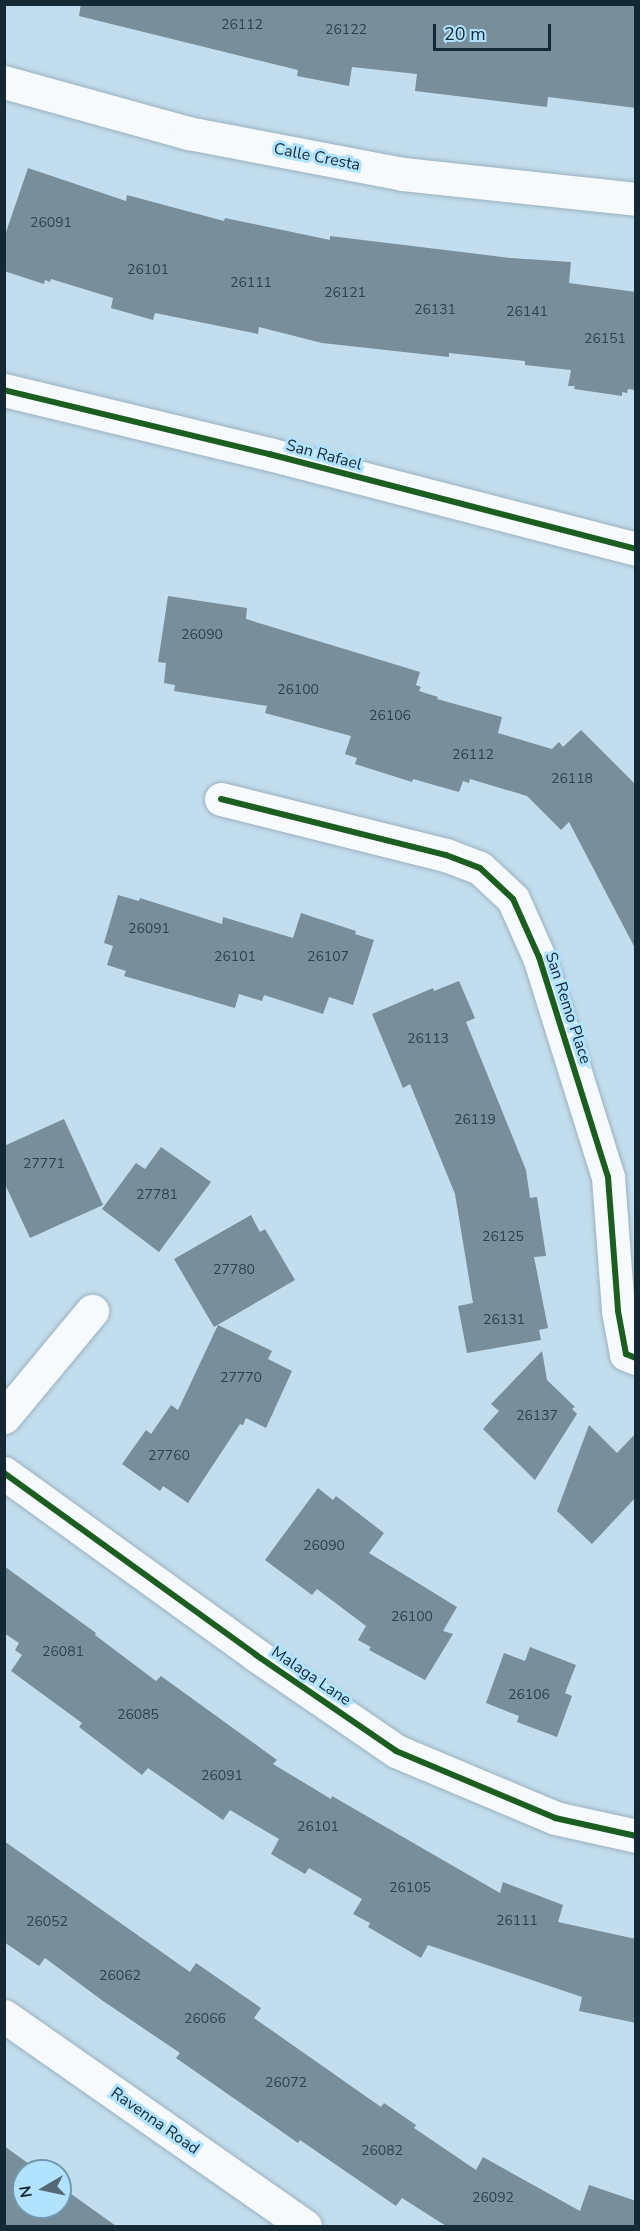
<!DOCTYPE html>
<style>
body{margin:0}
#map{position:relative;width:640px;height:2231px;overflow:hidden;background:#c2deee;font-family:"Nunito Sans",sans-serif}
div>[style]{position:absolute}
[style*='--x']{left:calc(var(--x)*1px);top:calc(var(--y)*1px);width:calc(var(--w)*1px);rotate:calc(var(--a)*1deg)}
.building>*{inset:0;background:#788e9a}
.roads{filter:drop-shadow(0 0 2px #9cb1bd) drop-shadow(0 0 2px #9cb1bd)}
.minor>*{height:33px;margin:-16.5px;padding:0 16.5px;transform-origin:16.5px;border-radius:16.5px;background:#f6fafc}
.tertiary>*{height:33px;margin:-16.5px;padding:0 16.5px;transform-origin:16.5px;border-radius:16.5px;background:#f6fafc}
.cycleway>*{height:6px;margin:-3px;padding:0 3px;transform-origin:3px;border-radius:3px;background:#1b5e20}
span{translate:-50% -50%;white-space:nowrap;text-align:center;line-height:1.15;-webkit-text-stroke:6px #b1e3ff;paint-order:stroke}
.number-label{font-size:14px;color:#2e424e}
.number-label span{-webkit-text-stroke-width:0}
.street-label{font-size:16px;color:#152934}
.frame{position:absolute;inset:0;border:6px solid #152934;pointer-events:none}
.north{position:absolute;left:12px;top:2159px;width:60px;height:60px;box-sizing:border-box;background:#b1e3ff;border:2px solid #7399ae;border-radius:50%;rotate:261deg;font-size:16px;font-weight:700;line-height:24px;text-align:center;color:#152934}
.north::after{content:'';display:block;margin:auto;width:21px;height:27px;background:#526875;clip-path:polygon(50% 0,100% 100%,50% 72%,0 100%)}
.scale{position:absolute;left:433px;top:24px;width:118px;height:27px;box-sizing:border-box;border:3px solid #152934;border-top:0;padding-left:8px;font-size:18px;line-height:21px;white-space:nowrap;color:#152934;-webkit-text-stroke:4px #b1e3ff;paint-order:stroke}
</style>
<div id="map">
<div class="building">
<div style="clip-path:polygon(81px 4px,636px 4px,636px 108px,548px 97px,547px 107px,415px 91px,417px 74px,352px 67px,349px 86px,297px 76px,298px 70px,79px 16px)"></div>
<div style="clip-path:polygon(28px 168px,126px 201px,127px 195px,224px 221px,225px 218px,330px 240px,330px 236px,511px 258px,571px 262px,569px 283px,636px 292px,636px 390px,628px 389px,627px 393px,622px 392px,622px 396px,574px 389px,575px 386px,568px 386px,571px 370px,525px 365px,525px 361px,449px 353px,449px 357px,322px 343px,259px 327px,258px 334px,155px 313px,153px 320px,111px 308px,113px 298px,51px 279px,50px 282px,45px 280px,44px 284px,4px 271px,4px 238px)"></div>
<div style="clip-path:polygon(168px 596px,247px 608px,246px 619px,420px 672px,416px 685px,421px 687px,419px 691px,438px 697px,437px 699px,502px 717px,498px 733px,552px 749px,559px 742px,563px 747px,581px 730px,636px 785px,636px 950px,569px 822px,561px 830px,527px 796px,470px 779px,469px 783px,463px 781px,459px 792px,413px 779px,412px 782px,355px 764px,357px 758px,345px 754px,351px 736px,265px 713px,267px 706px,174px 691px,175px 685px,164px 683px,166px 663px,158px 662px)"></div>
<div style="clip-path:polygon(118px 895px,139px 901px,140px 898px,222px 924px,223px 917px,293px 938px,301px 913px,356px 931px,355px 934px,374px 940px,353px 1005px,329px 997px,323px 1014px,264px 995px,262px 1001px,239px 994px,235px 1008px,124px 976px,126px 971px,107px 965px,113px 946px,104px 943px)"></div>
<div style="clip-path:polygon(459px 981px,475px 1018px,466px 1022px,526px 1170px,530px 1198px,537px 1197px,546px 1256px,534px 1257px,548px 1328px,539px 1330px,541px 1340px,467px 1353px,458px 1306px,473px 1303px,455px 1194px,410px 1084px,403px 1088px,372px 1014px,433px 988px,434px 991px)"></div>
<div style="clip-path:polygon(64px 1119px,103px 1205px,30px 1238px,4px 1182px,4px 1146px)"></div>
<div style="clip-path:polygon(161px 1147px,211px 1182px,159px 1252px,102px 1209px,136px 1163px,145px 1169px)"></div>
<div style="clip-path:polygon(251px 1215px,260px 1232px,265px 1229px,295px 1280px,214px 1327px,174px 1259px)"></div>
<div style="clip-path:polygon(218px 1325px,272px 1351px,268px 1359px,292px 1371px,266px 1428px,246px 1418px,243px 1425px,240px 1424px,188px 1503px,163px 1486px,160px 1491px,122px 1464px,146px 1430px,151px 1434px,171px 1405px,178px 1410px)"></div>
<div style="clip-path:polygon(542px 1351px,547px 1380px,575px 1407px,572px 1409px,577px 1414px,535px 1480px,483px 1429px,499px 1411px,491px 1404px)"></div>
<div style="clip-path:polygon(589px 1425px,617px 1453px,636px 1433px,636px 1497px,592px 1544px,557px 1511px)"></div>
<div style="clip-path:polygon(318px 1488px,333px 1500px,336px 1496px,384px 1533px,369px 1553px,457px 1607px,443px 1631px,453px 1634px,425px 1680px,369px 1650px,371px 1647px,358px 1640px,366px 1626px,317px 1589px,312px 1595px,265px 1560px)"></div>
<div style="clip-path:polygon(4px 1566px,96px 1633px,95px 1635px,156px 1681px,161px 1676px,277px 1760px,273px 1764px,331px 1799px,332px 1796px,500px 1893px,503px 1882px,563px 1905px,558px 1922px,636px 1939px,636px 2023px,579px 2011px,582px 1997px,428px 1945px,421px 1958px,368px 1927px,370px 1923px,353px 1914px,362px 1899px,309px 1868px,305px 1874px,271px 1854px,279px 1839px,230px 1810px,223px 1820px,148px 1768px,142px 1775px,79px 1727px,82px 1723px,11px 1671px,22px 1655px,15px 1650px,19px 1643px,4px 1633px)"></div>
<div style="clip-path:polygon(530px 1647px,576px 1665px,565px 1693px,572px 1696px,557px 1737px,517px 1722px,519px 1716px,486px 1703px,504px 1653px,525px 1661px)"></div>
<div style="clip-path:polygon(4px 1841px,190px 1972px,196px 1963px,261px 2008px,254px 2018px,381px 2107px,384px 2103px,416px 2125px,414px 2128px,476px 2170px,483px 2157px,580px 2211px,589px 2185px,636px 2201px,636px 2226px,446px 2226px,402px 2198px,396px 2206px,300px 2140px,298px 2143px,176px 2058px,180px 2053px,103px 2001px,45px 1958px,39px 1966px,4px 1942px)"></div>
<div style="clip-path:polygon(4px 2146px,39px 2171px,24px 2171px,24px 2207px,60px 2207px,60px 2186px,116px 2226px,4px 2226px)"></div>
</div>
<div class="roads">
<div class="minor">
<div style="--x:4;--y:82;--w:191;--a:15.5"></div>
<div style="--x:188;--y:133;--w:219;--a:10.8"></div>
<div style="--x:403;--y:174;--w:234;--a:6.1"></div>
<div style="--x:221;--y:799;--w:232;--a:14"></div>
<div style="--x:446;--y:855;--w:36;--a:21"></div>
<div style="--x:480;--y:868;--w:45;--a:43.2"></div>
<div style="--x:513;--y:899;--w:64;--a:65.9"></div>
<div style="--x:539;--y:957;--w:231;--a:72.6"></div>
<div style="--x:608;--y:1177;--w:134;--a:85.7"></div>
<div style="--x:618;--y:1311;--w:44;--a:79.5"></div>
<div style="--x:626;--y:1354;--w:11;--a:22"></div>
<div style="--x:4;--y:1417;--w:138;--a:-50.3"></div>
<div style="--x:4;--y:1473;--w:311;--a:35.8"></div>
<div style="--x:256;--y:1655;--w:170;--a:34.4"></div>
<div style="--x:396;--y:1751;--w:173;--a:22.8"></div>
<div style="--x:555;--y:1818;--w:83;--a:12.5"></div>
<div style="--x:4;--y:2016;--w:367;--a:34.9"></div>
</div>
<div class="tertiary">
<div style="--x:4;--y:390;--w:273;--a:13.6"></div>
<div style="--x:269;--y:454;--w:379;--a:14.5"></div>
</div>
</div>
<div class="cycleway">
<div style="--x:4;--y:390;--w:273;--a:13.6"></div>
<div style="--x:269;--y:454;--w:379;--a:14.5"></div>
<div style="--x:221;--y:799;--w:232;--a:14"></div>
<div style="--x:446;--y:855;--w:36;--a:21"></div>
<div style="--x:480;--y:868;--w:45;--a:43.2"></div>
<div style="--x:513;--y:899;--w:64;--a:65.9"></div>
<div style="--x:539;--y:957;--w:231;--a:72.6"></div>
<div style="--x:608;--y:1177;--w:134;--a:85.7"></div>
<div style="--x:618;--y:1311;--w:44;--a:79.5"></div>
<div style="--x:626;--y:1354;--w:11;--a:22"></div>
<div style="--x:4;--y:1473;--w:311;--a:35.8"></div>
<div style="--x:256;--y:1655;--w:170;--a:34.4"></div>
<div style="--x:396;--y:1751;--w:173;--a:22.8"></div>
<div style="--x:555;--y:1818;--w:83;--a:12.5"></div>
</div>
<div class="number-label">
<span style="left:242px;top:25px">26112</span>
<span style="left:346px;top:30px">26122</span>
<span style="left:51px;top:223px">26091</span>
<span style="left:148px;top:270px">26101</span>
<span style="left:251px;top:283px">26111</span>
<span style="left:345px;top:293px">26121</span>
<span style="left:435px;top:310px">26131</span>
<span style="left:527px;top:312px">26141</span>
<span style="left:605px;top:339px">26151</span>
<span style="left:202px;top:635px">26090</span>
<span style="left:298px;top:690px">26100</span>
<span style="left:390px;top:716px">26106</span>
<span style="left:473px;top:755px">26112</span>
<span style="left:572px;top:779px">26118</span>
<span style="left:149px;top:929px">26091</span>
<span style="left:235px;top:957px">26101</span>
<span style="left:328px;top:957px">26107</span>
<span style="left:428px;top:1039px">26113</span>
<span style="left:475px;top:1120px">26119</span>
<span style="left:44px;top:1164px">27771</span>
<span style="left:157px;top:1195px">27781</span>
<span style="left:503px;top:1237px">26125</span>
<span style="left:234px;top:1270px">27780</span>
<span style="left:504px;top:1320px">26131</span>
<span style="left:241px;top:1378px">27770</span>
<span style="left:537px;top:1416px">26137</span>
<span style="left:169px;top:1456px">27760</span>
<span style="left:324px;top:1546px">26090</span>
<span style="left:412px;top:1617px">26100</span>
<span style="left:63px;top:1652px">26081</span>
<span style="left:529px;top:1695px">26106</span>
<span style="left:138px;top:1715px">26085</span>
<span style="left:222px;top:1776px">26091</span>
<span style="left:318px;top:1827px">26101</span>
<span style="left:410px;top:1888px">26105</span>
<span style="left:517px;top:1921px">26111</span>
<span style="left:47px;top:1922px">26052</span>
<span style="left:120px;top:1976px">26062</span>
<span style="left:205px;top:2019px">26066</span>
<span style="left:286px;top:2083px">26072</span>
<span style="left:382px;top:2151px">26082</span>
<span style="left:493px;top:2198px">26092</span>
</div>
<div class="street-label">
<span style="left:317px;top:157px;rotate:11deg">Calle Cresta</span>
<span style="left:324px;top:455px;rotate:15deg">San Rafael</span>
<span style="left:568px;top:1008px;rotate:72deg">San Remo Place</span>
<span style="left:311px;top:1676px;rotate:34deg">Malaga Lane</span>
<span style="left:155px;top:2121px;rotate:35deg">Ravenna Road</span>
</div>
<div class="frame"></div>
<div class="north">N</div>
<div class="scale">20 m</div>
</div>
